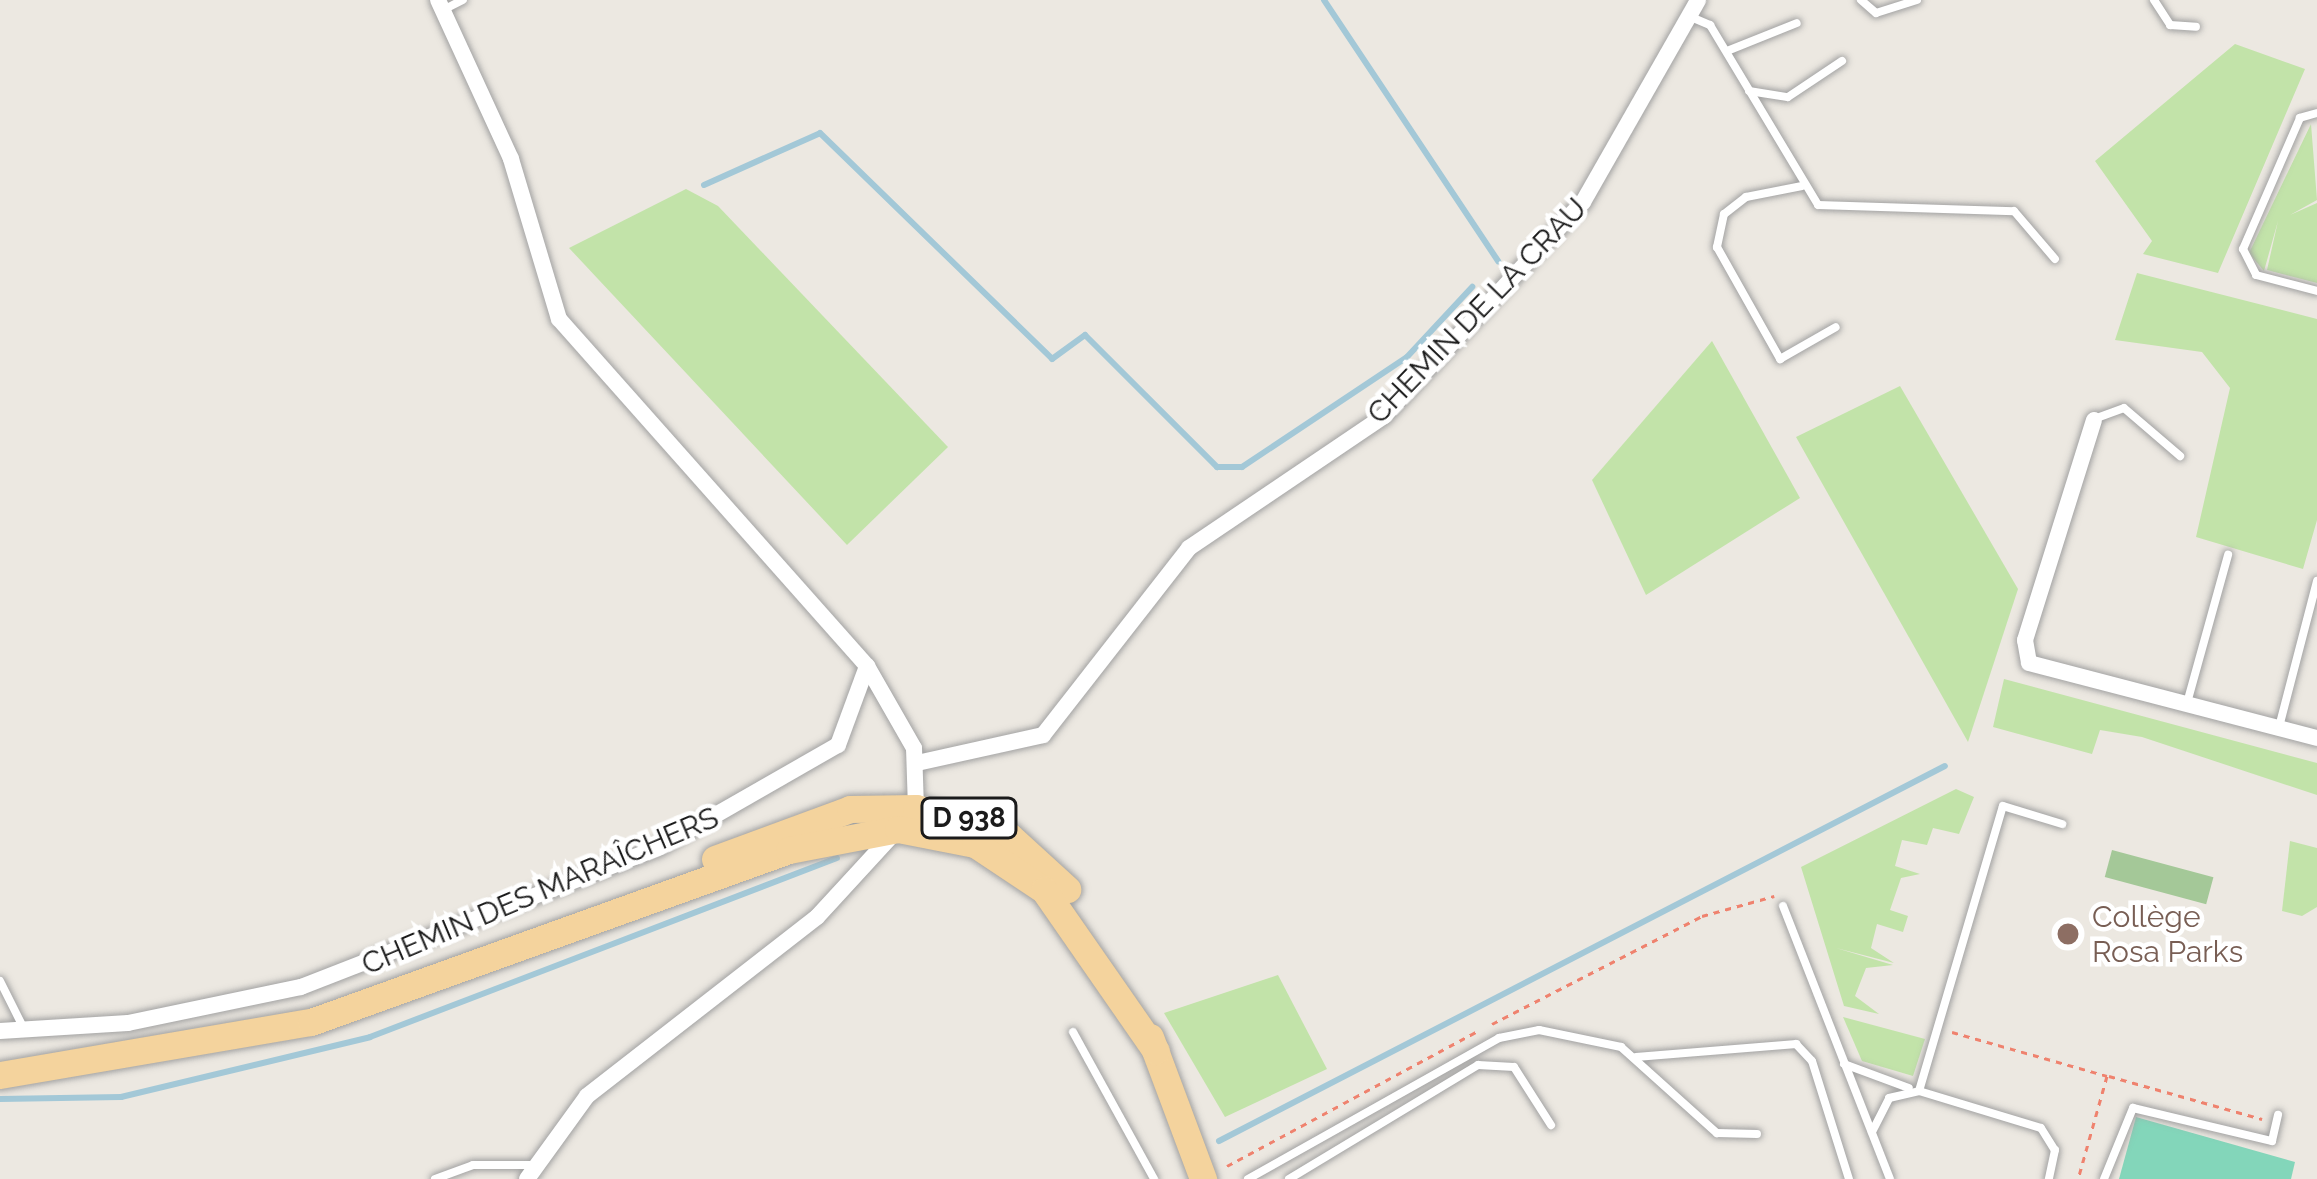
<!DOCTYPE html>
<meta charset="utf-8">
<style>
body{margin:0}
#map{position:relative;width:2317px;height:1179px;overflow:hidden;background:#ece8e1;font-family:Raleway,sans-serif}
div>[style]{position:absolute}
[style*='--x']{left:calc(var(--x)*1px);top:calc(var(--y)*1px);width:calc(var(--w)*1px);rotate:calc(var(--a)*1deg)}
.grass>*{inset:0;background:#c2e3a9}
.forest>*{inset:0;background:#a4c898;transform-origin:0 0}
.pitch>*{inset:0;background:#83d6ba}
.stream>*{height:6px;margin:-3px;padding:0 3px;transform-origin:3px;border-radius:3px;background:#a3c8d7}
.path>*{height:3px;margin-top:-1.5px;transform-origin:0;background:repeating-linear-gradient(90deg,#ef826e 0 6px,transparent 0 12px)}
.roads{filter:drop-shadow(0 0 3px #a2a2a2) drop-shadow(0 0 3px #a2a2a2)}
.service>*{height:8px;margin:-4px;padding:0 4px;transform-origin:4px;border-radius:4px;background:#fff}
.minor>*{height:16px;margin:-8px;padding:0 8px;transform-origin:8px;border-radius:8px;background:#fff}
.primary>*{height:27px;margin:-13.5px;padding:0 13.5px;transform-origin:13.5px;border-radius:13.5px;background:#f4d39d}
.dots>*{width:33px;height:33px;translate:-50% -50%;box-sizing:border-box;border:6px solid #fff;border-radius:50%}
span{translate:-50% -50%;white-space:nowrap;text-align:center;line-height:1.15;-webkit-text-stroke:9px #fff;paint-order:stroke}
.shield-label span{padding:3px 9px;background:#fff;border:3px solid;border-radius:9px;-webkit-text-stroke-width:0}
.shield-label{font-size:27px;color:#1b1b1b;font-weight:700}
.street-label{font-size:30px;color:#1b1b1b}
.education-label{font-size:30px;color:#785e54}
.left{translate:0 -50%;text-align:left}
</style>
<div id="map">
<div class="grass">
<div style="clip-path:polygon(2235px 44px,2305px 69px,2218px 273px,2143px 254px,2152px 241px,2095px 161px)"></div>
<div style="clip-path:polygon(2311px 124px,2317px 200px,2290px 215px,2317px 203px,2317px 283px,2267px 270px,2278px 221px,2264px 271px,2249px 253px)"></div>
<div style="clip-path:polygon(686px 189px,718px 206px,948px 447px,847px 545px,569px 248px)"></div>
<div style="clip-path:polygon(2137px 273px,2317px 319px,2317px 520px,2303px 569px,2196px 537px,2230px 388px,2202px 352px,2115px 340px)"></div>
<div style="clip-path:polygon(1712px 341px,1800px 498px,1646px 595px,1592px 480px)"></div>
<div style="clip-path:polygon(1900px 386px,2018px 589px,1968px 742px,1796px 437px)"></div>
<div style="clip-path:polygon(2004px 679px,2317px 763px,2317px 795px,2142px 737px,2100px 730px,2092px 754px,1993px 727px)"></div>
<div style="clip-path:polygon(1956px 789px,1974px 797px,1959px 834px,1933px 828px,1927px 845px,1902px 840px,1895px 866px,1920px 874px,1901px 878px,1890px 910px,1908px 916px,1903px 932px,1877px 924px,1871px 948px,1894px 963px,1836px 948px,1893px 965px,1866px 968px,1855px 996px,1879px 1014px,1844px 1006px,1801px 867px)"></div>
<div style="clip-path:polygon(2290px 841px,2317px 848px,2317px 907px,2302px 916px,2282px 911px)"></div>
<div style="clip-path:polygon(1278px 975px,1327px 1069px,1225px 1117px,1164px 1013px)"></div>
<div style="clip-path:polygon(1843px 1017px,1925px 1039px,1913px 1076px,1862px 1061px)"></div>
</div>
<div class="forest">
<div style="left:2112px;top:850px;width:105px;height:28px;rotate:15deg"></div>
</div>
<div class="pitch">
<div style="clip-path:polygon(2136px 1117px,2295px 1162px,2291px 1179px,2119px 1179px)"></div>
</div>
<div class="stream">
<div style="--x:1324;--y:0;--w:314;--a:56.3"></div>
<div style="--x:704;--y:185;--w:127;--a:-24.1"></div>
<div style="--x:820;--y:133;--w:324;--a:44.2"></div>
<div style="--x:1052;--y:359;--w:41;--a:-36"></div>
<div style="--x:1085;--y:335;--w:187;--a:45"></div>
<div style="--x:1217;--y:467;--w:25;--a:0"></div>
<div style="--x:1242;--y:467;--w:198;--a:-33.7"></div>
<div style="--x:1407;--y:357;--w:96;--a:-47.1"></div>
<div style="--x:0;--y:1099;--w:121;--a:-0.9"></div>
<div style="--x:121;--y:1097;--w:256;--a:-13.5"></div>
<div style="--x:370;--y:1037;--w:500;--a:-20.97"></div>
<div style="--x:1219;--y:1141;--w:817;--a:-27.32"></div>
</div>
<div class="path">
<div style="--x:1492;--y:1024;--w:236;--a:-27.2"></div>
<div style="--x:1702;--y:916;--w:75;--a:-15.5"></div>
<div style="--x:1952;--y:1032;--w:161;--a:15.8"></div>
<div style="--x:2107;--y:1076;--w:107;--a:105.7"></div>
<div style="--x:2109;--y:1076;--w:159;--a:15.7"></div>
<div style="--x:1227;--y:1166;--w:285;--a:-28.3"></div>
</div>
<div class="roads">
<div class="service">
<div style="--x:1861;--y:0;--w:20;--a:41"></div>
<div style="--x:1876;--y:13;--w:43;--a:-17.6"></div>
<div style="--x:2154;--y:0;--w:30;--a:57"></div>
<div style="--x:2170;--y:25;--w:26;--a:4"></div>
<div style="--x:445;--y:9;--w:20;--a:-27"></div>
<div style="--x:1691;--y:17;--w:21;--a:23"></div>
<div style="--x:1710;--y:25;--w:210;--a:59"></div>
<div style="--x:1818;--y:205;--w:196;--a:1.8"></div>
<div style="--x:2014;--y:211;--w:63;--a:49.5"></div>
<div style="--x:1727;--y:51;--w:75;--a:-21.8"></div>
<div style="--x:1749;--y:91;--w:39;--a:9"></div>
<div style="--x:1788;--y:97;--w:65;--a:-33.7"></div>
<div style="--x:2317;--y:113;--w:18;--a:164"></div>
<div style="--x:2300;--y:118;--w:143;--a:113.5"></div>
<div style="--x:2243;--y:249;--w:29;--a:63"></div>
<div style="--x:2256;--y:275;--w:63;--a:14.7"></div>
<div style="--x:1802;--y:186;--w:57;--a:168.9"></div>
<div style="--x:1746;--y:197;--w:28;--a:142"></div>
<div style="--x:1724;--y:214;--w:34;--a:102"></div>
<div style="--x:1717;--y:247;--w:129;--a:60.6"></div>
<div style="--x:1780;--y:359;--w:64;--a:-29.7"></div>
<div style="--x:2094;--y:419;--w:32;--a:-20"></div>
<div style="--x:2124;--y:408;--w:74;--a:40.6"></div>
<div style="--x:2187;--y:703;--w:154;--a:-74.5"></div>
<div style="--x:2279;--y:727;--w:151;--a:-75.4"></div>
<div style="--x:1783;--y:906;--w:293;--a:68.6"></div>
<div style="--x:0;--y:981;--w:54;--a:63.4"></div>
<div style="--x:1073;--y:1032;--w:168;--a:61.1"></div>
<div style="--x:1636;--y:1057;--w:161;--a:-4.6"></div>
<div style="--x:1796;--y:1044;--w:23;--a:47"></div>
<div style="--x:1812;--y:1061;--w:124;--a:72.6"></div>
<div style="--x:1844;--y:1064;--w:69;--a:20.3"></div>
<div style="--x:1919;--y:1091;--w:297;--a:-73.6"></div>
<div style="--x:2003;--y:806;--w:62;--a:17"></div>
<div style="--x:1872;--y:1132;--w:38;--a:-63"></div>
<div style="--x:1889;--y:1098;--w:31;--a:-13"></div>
<div style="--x:1919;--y:1091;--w:127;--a:16.9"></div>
<div style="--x:2041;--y:1128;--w:26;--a:58"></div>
<div style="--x:2055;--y:1150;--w:30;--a:102"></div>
<div style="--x:435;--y:1179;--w:40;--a:-20.2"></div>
<div style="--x:473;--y:1165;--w:62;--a:0"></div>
<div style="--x:1248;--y:1179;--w:288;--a:-29.3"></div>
<div style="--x:1499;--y:1038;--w:41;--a:-11.3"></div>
<div style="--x:1539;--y:1030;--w:84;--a:11.7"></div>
<div style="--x:1621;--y:1047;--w:129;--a:41.9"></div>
<div style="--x:1717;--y:1133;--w:40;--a:1.4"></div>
<div style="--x:1289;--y:1179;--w:221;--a:-31.1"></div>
<div style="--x:1478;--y:1065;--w:36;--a:3"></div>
<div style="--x:1514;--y:1067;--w:69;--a:57.5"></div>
<div style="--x:2104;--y:1179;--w:77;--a:-67.8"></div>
<div style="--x:2133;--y:1108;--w:143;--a:13.4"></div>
<div style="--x:2272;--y:1141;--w:27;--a:-77"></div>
</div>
<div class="minor">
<div style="--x:438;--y:0;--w:175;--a:65.3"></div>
<div style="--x:511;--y:159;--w:167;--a:73.3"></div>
<div style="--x:559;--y:319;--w:464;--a:48.4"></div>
<div style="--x:867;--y:666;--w:95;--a:60.2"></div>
<div style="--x:914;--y:748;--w:60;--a:88.1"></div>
<div style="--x:2094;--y:420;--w:231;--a:107.4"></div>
<div style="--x:2025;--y:640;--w:23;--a:80"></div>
<div style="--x:2029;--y:663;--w:298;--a:14.6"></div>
<div style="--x:917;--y:763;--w:129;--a:-12.5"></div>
<div style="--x:1043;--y:735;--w:237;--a:-52"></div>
<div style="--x:1189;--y:548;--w:235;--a:-34.1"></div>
<div style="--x:1384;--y:416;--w:292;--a:-47.1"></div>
<div style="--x:1583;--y:202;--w:232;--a:-60.3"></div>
<div style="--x:0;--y:1031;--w:128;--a:-3.6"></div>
<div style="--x:128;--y:1023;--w:177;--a:-11.8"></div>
<div style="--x:301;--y:987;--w:383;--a:-21.3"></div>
<div style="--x:658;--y:848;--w:207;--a:-29.8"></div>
<div style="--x:838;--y:745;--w:84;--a:-69.8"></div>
<div style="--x:527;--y:1179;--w:102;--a:-54.1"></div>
<div style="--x:587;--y:1096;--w:291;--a:-37.9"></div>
<div style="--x:817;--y:917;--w:117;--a:-47.4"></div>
</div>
<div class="primary">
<div style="--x:715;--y:859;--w:144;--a:-20.3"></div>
<div style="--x:850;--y:809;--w:66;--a:-0.9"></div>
<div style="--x:916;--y:808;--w:97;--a:16.8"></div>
<div style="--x:1009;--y:836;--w:79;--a:42.4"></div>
<div style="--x:1150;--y:1037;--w:152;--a:69.5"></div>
<div style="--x:0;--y:1075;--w:315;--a:-9.7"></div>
<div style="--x:311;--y:1022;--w:508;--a:-19.79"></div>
<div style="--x:789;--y:850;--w:111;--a:-10.9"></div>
<div style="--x:898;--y:829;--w:78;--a:11"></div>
<div style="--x:975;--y:844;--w:83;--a:33.7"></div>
<div style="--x:1044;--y:890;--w:196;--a:55.2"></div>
</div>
</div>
<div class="dots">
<div style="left:2068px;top:934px;background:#8d6e63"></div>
</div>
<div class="shield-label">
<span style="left:969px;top:818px">D 938</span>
</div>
<div class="street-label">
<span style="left:1477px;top:311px;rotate:-46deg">CHEMIN DE LA CRAU</span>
<span style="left:540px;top:891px;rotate:-23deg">CHEMIN DES MARAÎCHERS</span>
</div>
<div class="education-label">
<span class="left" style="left:2092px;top:934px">Collège<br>Rosa Parks</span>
</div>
</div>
